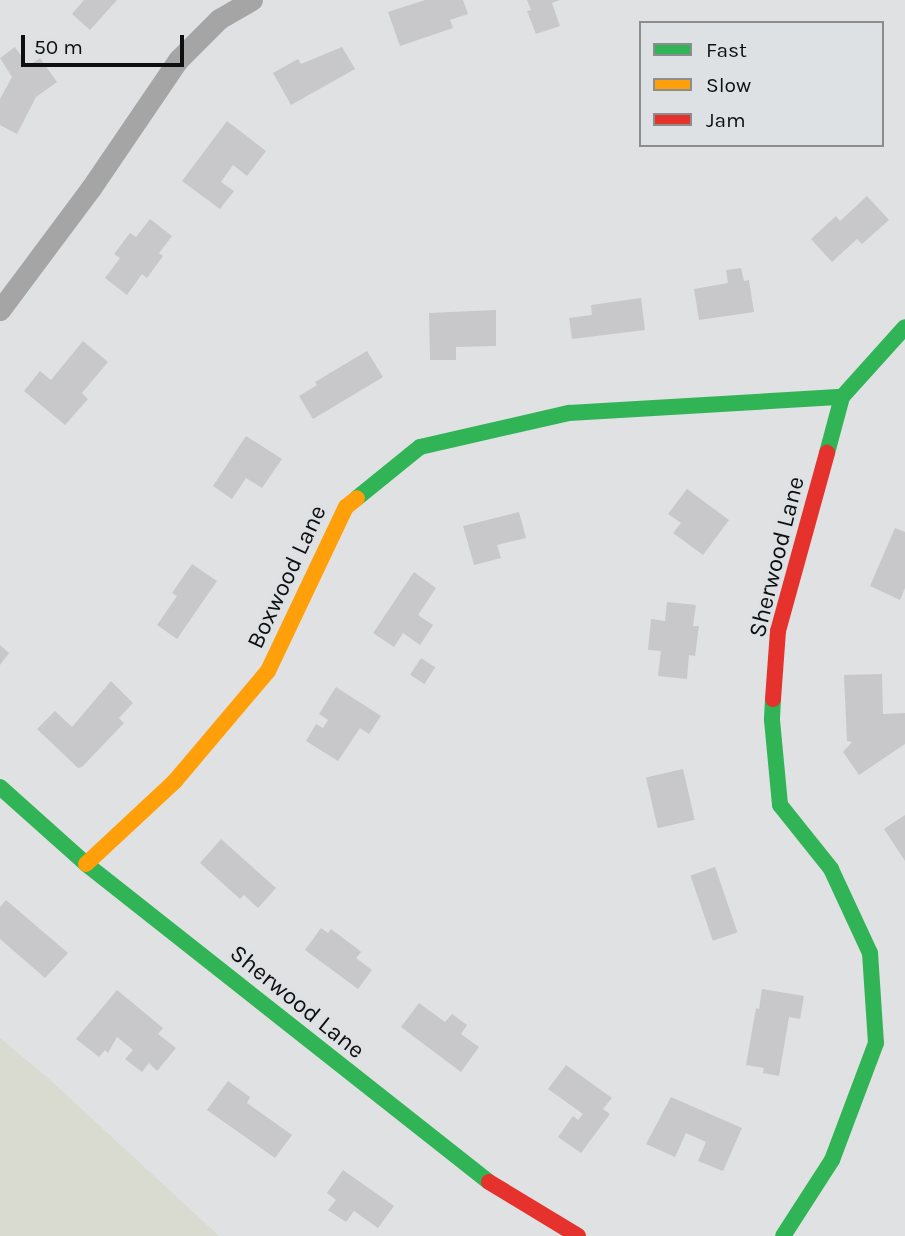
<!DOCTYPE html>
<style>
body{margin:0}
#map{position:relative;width:905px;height:1236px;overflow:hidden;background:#dfe1e3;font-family:Karla,sans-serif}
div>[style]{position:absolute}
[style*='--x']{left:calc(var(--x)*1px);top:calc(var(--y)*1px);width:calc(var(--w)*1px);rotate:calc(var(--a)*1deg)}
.green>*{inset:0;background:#d9dbd0}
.building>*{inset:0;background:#c8c8ca;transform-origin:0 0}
.street>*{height:21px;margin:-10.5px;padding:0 10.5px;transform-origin:10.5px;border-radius:10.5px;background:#a4a5a4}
.fast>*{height:16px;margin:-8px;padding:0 8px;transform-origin:8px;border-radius:8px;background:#30b455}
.slow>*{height:16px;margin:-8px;padding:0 8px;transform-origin:8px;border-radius:8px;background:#ff9f0a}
.jam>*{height:16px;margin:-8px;padding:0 8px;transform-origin:8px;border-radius:8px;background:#e5322d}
span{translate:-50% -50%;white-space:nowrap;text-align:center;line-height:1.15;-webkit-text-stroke:7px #dee1e4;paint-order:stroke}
.street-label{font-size:24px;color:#0e0f10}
.legend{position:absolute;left:639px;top:21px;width:245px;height:126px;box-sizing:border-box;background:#dee1e4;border:2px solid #8b8d8f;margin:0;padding:9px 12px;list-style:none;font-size:21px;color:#0e0f10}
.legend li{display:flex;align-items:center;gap:14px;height:35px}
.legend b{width:35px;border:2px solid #8b8d8f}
.scale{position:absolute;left:21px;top:35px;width:163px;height:32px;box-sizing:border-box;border:4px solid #0e0f10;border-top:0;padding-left:9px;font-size:21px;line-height:24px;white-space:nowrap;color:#0e0f10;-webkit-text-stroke:5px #dee1e4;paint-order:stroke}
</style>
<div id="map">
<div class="green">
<div style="clip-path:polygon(0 1038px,49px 1079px,219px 1236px,0 1236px)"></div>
</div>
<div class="building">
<div style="clip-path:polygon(84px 0,117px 0,90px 30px,72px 14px)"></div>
<div style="clip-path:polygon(425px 0,463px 0,468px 14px,450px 20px,453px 28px,400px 46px,388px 12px)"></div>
<div style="clip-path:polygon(527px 0,560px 0,552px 3px,560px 26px,536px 34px,527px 11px,531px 10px)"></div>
<div style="clip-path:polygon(15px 47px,28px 66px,40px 58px,57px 82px,36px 97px,17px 134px,0 125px,0 99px,12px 77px,0 58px)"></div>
<div style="clip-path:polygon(342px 47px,355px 69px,291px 105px,273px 73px,298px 59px,301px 64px)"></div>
<div style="clip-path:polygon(227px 121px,266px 151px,247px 176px,233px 165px,221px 182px,234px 191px,220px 209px,182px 181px)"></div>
<div style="clip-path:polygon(867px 196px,889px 220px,862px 244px,857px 239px,832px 262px,811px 239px,836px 216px,840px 221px)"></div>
<div style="clip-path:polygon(150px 219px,172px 236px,159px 253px,163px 256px,147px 278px,142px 274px,127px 295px,105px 278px,120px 258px,114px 254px,130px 233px,136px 237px)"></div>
<div style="clip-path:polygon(741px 268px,744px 281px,749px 280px,754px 312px,699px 320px,694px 289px,728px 283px,726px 270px)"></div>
<div style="clip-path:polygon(641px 298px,645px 330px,572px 339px,569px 318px,592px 315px,591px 305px)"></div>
<div style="clip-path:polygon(496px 310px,496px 346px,456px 347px,456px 360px,430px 360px,429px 313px)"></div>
<div style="clip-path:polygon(83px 341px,108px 362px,82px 393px,88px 399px,65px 425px,24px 391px,40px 371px,51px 380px)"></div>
<div style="clip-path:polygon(367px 351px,383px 377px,313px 419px,299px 396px,317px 385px,315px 382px)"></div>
<div style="clip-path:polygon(246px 436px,282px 459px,262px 488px,246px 478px,232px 499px,213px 486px)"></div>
<div style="clip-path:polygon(687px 489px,729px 520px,703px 555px,673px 533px,681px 523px,668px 514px)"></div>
<div style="clip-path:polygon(519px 512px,526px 538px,497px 545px,501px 558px,474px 565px,463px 526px)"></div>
<div style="clip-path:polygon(895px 528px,905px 532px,905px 588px,900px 600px,870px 586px)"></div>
<div style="clip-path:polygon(192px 564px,217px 581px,177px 639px,157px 625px,177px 596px,172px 593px)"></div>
<div style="clip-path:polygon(414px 572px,436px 588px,418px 615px,433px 625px,420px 645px,403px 633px,394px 647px,373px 633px)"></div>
<div style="clip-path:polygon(667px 602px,696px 605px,693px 626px,699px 626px,695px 656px,689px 655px,687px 679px,658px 676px,661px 651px,648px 650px,651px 619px,665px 621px)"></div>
<div style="clip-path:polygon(0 645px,9px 653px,0 665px)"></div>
<div style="left:421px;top:658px;width:17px;height:20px;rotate:33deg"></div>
<div style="clip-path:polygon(882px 674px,883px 714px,905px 713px,905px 744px,859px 775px,843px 752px,852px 742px,847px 741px,844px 675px)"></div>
<div style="clip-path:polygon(111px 681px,133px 703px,119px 718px,124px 723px,82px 767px,78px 768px,37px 729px,55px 711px,72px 727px)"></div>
<div style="clip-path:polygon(336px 687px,381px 716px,369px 734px,360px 728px,338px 761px,306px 741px,316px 724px,323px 728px,328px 720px,319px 714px)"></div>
<div style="left:683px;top:769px;width:52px;height:38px;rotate:77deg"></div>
<div style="clip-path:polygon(905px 815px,905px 861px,884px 829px)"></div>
<div style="clip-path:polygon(221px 839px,276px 888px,258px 908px,244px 895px,240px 899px,200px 863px)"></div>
<div style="left:715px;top:867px;width:69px;height:26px;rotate:71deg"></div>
<div style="clip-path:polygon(6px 900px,68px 953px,45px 978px,0 939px,0 907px)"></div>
<div style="clip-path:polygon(321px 928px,328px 933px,331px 929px,359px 950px,361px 952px,356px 958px,372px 970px,358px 989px,305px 950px)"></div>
<div style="clip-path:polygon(762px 989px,804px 996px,800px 1019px,789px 1017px,779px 1076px,763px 1073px,764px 1068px,746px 1065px,756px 1008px,759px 1009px)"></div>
<div style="clip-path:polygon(117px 990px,163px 1028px,158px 1034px,176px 1048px,157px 1071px,149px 1063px,142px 1072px,125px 1059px,133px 1050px,117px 1037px,108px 1053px,105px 1050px,99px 1057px,76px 1039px)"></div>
<div style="clip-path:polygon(419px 1003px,445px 1022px,452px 1014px,467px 1025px,461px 1034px,479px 1047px,461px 1072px,401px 1027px)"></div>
<div style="clip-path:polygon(566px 1065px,612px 1098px,603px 1109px,610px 1114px,581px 1153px,558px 1137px,573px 1116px,578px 1120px,583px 1114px,548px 1089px)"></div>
<div style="clip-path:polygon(228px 1081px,250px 1097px,247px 1103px,292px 1135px,275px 1158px,207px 1110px)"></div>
<div style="clip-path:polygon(671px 1097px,742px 1128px,723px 1171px,698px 1161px,706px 1142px,686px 1133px,675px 1157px,646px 1144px)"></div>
<div style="clip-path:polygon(343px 1170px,394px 1206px,378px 1228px,354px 1211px,346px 1222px,328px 1210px,336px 1200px,327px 1193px)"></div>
</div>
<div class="street">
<div style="--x:0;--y:310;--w:152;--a:-53.3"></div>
<div style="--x:91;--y:188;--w:155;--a:-55.8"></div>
<div style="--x:178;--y:60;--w:58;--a:-45"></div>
<div style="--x:219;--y:19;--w:38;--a:-30"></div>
</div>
<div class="fast">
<div style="--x:827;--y:453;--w:58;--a:-75"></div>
<div style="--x:842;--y:397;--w:94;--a:-48"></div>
<div style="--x:357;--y:498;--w:81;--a:-39"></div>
<div style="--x:420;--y:447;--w:153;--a:-12.9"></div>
<div style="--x:569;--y:413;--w:273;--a:-3.4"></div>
<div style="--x:773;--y:699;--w:21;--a:93"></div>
<div style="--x:772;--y:720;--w:85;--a:84.6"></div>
<div style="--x:780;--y:805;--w:82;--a:51.4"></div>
<div style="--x:831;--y:869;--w:93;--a:65.1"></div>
<div style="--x:870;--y:953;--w:90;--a:86.2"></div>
<div style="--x:876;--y:1043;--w:125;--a:110.6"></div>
<div style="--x:832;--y:1160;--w:90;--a:122.8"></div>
<div style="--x:0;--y:787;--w:115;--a:41.8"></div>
<div style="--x:86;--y:864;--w:513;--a:38.28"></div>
</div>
<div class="slow">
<div style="--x:86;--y:864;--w:122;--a:-43"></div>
<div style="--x:175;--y:781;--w:144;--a:-49.8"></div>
<div style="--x:268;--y:671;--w:182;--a:-64.6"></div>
<div style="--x:346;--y:507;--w:14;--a:-39"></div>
</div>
<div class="jam">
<div style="--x:773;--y:699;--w:68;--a:-85.8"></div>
<div style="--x:778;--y:631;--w:185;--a:-74.6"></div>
<div style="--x:489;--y:1182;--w:104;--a:31.2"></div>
</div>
<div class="street-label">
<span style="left:777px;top:557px;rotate:-76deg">Sherwood Lane</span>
<span style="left:287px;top:577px;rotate:-65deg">Boxwood Lane</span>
<span style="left:297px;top:1002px;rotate:39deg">Sherwood Lane</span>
</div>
<ul class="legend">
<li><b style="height:9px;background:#30b455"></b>Fast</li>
<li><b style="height:9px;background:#ff9f0a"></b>Slow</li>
<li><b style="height:9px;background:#e5322d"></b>Jam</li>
</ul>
<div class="scale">50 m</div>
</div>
